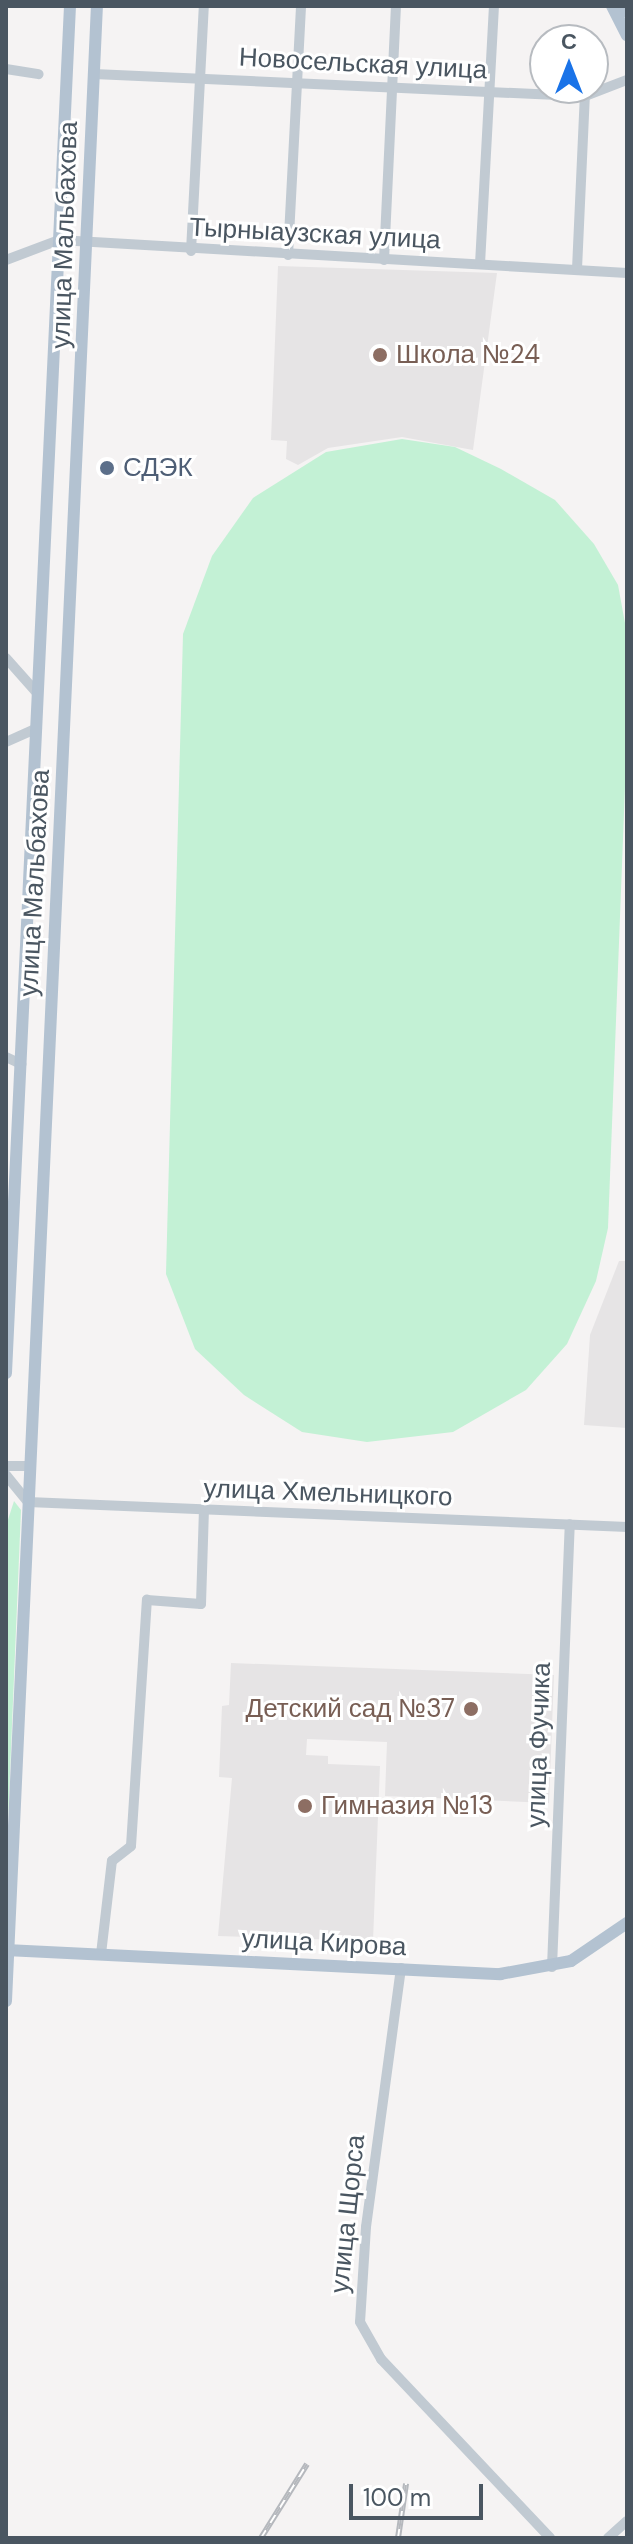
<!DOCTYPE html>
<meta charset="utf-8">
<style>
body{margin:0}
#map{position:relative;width:633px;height:2544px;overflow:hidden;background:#f5f3f3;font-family:"DM Sans",sans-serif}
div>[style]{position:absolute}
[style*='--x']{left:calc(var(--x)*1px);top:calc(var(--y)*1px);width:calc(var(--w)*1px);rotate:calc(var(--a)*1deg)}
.education>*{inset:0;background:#e6e4e5}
.green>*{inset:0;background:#c3f1d5}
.minor>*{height:10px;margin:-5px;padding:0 5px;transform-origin:5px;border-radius:5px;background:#c1cad2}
.major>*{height:12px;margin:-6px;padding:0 6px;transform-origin:6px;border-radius:6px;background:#b3c2d1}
.rail>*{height:6px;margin-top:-3px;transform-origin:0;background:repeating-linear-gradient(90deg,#fff 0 9px,#b5b8bd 0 18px);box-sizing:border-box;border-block:2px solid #b5b8bd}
.dots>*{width:22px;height:22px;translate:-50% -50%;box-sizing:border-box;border:4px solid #fff;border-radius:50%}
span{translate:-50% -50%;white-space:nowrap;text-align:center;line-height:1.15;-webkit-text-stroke:6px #fff;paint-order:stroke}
.street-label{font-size:26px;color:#4a5661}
.education-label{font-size:26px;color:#785e54}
.left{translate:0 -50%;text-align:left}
.right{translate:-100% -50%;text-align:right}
.service-label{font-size:26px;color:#4e5e75}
.frame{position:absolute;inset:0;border:8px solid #4a5661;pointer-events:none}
.north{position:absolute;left:529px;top:24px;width:80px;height:80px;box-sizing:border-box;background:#fff;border:2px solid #b7bbc0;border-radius:50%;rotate:0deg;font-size:22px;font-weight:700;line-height:32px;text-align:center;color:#4a5661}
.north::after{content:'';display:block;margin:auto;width:28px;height:36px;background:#1a73e8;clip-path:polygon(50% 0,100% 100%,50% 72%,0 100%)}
.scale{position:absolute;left:349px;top:2484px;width:134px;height:36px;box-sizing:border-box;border:4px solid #4a5661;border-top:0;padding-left:10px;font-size:24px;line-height:28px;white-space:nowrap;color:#4a5661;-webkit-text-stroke:6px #fff;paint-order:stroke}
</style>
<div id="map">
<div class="education">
<div style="clip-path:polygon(278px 266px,497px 273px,473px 450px,402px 437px,328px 448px,298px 465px,286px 459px,287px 441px,271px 440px)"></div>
<div style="clip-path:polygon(619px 1261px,627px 1261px,627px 1428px,584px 1425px,590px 1335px)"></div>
<div style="clip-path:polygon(231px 1663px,554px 1675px,549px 1803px,385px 1796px,387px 1742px,307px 1739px,306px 1755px,328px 1756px,328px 1764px,380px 1766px,373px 1941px,218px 1936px,232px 1778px,219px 1777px,222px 1706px,229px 1705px)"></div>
</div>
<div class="green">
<div style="clip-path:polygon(402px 439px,455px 447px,501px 469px,555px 500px,594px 544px,618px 585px,627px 634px,627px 735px,608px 1228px,596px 1281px,567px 1344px,526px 1390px,453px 1432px,367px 1442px,302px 1432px,244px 1395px,195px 1349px,166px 1274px,183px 634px,212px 556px,253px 498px,326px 452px)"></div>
<div style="clip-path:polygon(14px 1501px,21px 1510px,6px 1868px,6px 1526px)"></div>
</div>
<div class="minor">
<div style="--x:6;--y:69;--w:33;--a:9"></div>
<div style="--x:94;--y:74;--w:491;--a:2.6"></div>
<div style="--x:585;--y:96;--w:45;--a:-20.9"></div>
<div style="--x:191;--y:251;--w:245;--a:-87"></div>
<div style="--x:288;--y:255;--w:249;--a:-87"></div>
<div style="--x:6;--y:260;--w:57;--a:-20.7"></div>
<div style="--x:59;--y:240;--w:569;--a:3.33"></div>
<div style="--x:384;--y:260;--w:254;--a:-87.3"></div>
<div style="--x:480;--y:264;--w:258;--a:-86.9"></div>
<div style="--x:577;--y:269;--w:173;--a:-87.4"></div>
<div style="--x:6;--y:658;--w:48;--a:48.4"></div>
<div style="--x:6;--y:742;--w:34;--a:-24"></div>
<div style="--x:6;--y:1057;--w:17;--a:25"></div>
<div style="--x:6;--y:1466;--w:24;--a:0"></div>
<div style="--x:6;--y:1475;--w:35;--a:51"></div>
<div style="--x:28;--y:1502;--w:600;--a:2.39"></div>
<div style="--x:101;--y:1954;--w:94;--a:-83.3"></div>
<div style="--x:112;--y:1861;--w:24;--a:-38"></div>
<div style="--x:131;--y:1846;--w:247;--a:-86.3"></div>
<div style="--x:147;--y:1600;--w:54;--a:4.2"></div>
<div style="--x:201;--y:1604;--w:94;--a:-88.2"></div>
<div style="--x:552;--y:1967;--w:443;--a:-87.7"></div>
<div style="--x:401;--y:1968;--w:261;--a:97.7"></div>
<div style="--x:366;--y:2227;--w:95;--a:93.6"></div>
<div style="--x:360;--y:2322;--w:43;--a:60.4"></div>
<div style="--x:381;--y:2359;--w:246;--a:46.6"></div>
<div style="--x:608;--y:2538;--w:25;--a:-42"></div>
</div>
<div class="major">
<div style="--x:612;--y:6;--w:33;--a:63"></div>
<div style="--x:624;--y:6;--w:7;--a:63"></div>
<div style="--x:6;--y:1373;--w:1368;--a:-87.32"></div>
<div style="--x:6;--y:1950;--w:495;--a:2.8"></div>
<div style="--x:500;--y:1974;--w:72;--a:-10.4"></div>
<div style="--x:571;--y:1961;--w:68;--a:-34.2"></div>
<div style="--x:6;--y:2001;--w:1997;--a:-87.39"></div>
</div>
<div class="rail">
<div style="--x:261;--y:2538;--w:87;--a:-58.1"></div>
<div style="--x:398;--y:2538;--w:55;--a:-81.6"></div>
</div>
<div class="dots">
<div style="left:380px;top:355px;background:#8d6e63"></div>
<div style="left:107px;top:468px;background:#5c6f8a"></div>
<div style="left:471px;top:1709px;background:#8d6e63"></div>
<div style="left:305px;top:1806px;background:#8d6e63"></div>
</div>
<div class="street-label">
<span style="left:363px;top:64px;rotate:3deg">Новосельская улица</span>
<span style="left:315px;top:234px;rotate:3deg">Тырныаузская улица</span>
<span style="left:65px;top:235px;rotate:-88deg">улица Мальбахова</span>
<span style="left:35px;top:883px;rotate:-87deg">улица Мальбахова</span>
<span style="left:328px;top:1493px;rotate:2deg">улица Хмельницкого</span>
<span style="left:539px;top:1745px;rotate:-88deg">улица Фучика</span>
<span style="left:324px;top:1943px;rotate:3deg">улица Кирова</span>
<span style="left:348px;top:2214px;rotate:-84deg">улица Щорса</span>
</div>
<div class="education-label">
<span class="left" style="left:396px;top:355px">Школа №24</span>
<span class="right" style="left:455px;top:1709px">Детский сад №37</span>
<span class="left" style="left:321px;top:1806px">Гимназия №13</span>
</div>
<div class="service-label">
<span class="left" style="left:123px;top:468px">СДЭК</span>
</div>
<div class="frame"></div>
<div class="north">С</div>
<div class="scale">100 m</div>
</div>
